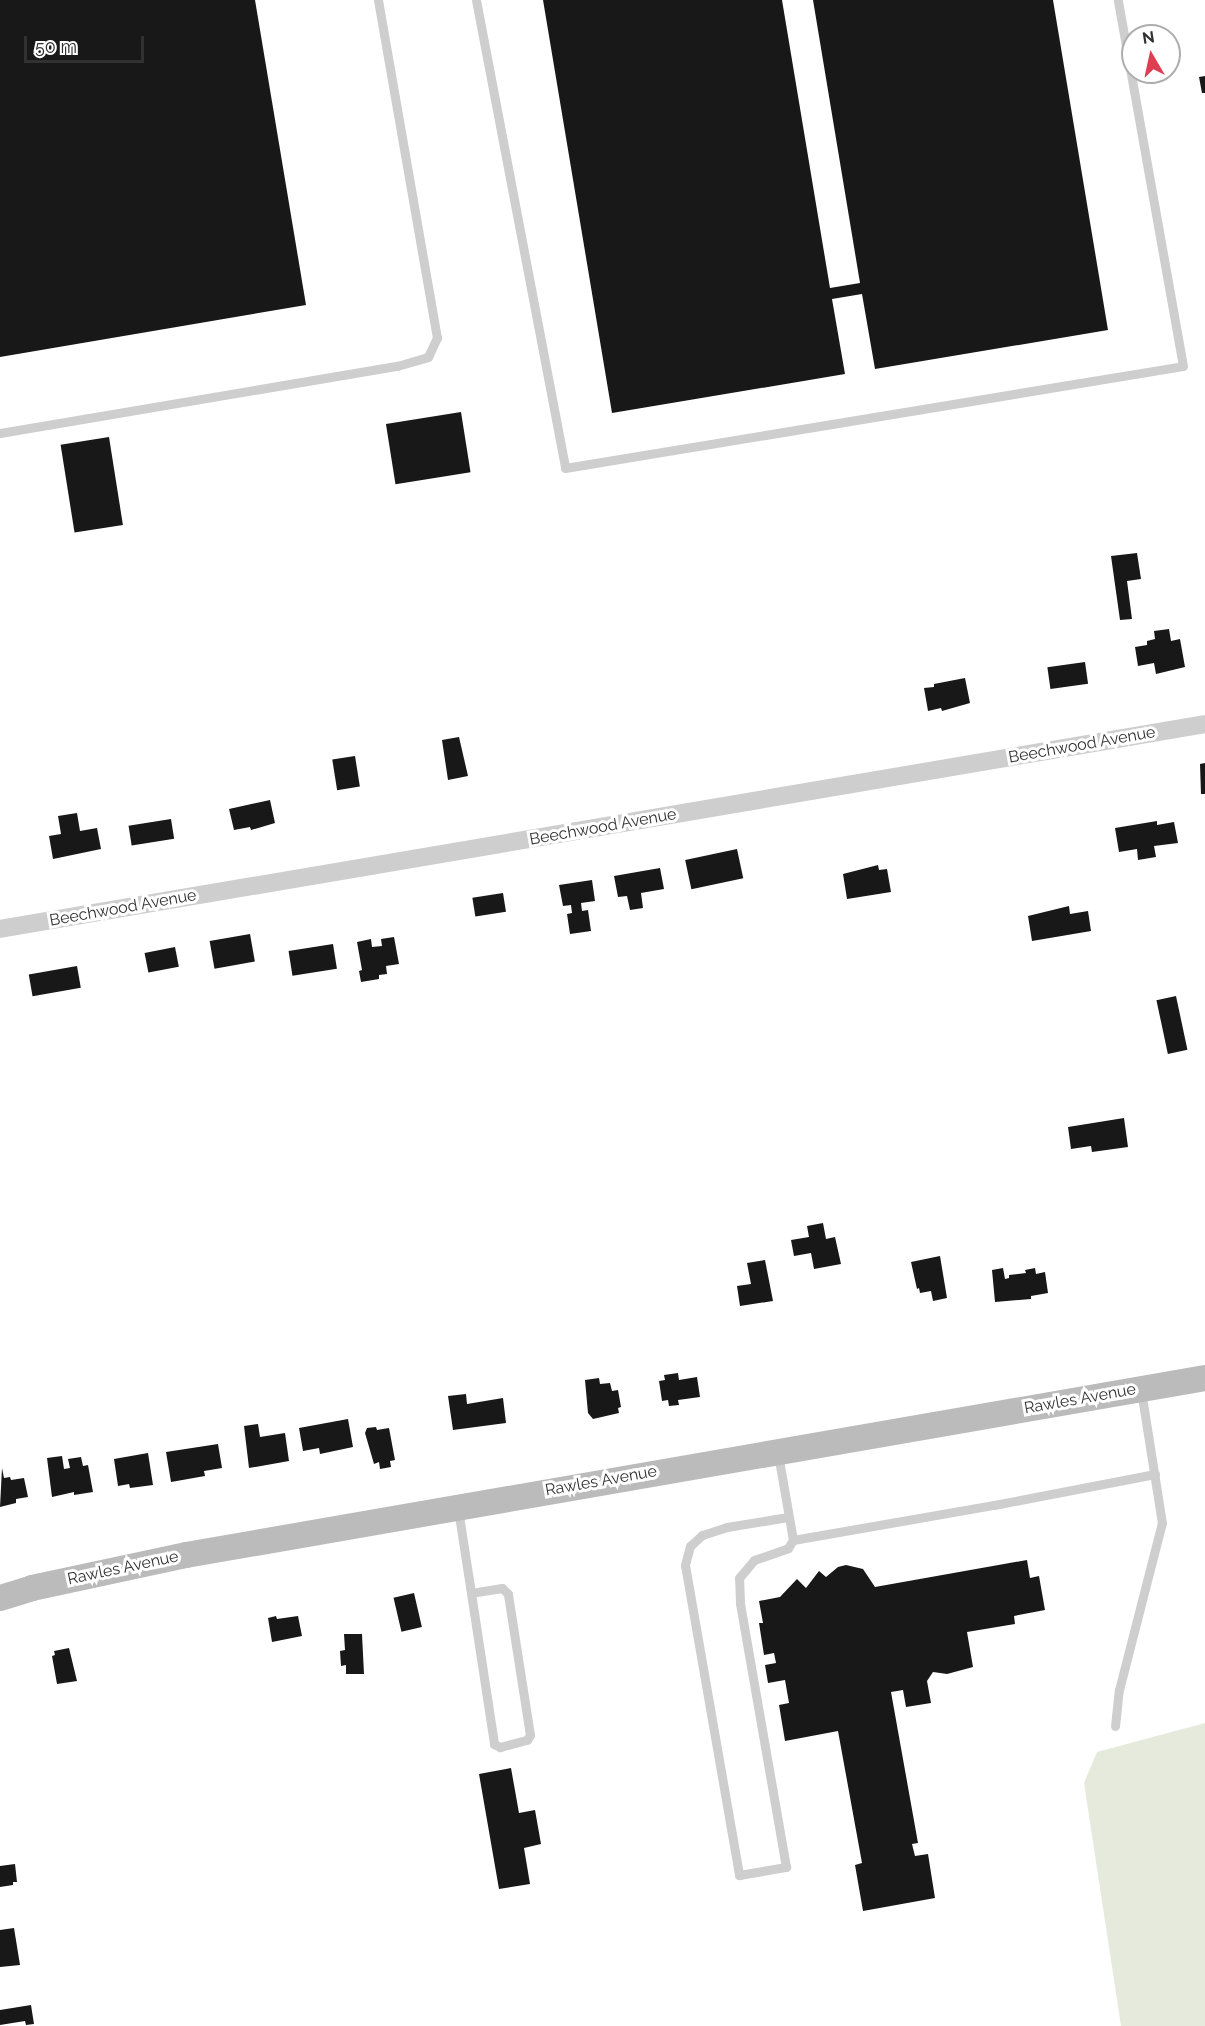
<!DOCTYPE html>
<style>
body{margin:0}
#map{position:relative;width:1205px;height:2026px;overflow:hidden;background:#fff;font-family:Raleway,sans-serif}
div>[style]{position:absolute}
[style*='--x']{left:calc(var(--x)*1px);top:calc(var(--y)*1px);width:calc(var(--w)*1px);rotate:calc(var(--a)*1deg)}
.green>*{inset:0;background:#e5eadd}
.building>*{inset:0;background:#181818;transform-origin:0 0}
.lane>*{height:9px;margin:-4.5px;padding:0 4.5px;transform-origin:4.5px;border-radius:4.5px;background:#cecece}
.street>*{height:18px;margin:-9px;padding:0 9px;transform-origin:9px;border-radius:9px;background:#cecece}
.secondary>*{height:26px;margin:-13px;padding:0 13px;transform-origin:13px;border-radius:13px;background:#bbb}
span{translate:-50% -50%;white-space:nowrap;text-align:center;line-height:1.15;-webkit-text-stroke:6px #fff;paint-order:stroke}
.street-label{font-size:16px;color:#313131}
.north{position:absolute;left:1121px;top:24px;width:60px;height:60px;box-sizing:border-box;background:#fff;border:2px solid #adadad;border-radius:50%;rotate:351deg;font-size:16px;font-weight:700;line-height:24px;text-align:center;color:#313131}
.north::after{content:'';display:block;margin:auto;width:21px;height:27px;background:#dc3f51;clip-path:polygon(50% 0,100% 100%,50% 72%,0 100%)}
.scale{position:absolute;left:24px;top:36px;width:120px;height:27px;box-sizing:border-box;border:3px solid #313131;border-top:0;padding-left:8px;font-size:18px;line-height:21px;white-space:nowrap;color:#313131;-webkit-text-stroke:4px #fff;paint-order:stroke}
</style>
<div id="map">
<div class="green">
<div style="clip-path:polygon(1205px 1723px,1205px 2026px,1121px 2026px,1084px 1783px,1097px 1752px)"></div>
</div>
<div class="building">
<div style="clip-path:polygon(0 0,255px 0,306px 305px,0 357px)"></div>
<div style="clip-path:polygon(543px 0,782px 0,830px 288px,860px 283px,813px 0,1053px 0,1108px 330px,875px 369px,862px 294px,832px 299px,845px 374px,612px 413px)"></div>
<div style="clip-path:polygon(1205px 76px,1205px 93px,1202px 93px,1199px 77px)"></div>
<div style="left:461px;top:412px;width:61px;height:76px;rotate:81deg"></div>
<div style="left:109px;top:437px;width:89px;height:49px;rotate:81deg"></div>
<div style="clip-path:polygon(1137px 553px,1141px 579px,1127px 581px,1132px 619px,1120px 620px,1111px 556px)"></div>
<div style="clip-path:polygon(1169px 629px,1171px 641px,1180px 639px,1185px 667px,1156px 674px,1154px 663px,1138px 666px,1135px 647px,1147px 645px,1147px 641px,1155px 639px,1154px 631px)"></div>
<div style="left:1085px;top:662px;width:22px;height:38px;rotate:82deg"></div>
<div style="clip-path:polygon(965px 678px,970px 703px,942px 711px,941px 708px,928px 711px,924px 688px,934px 687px,934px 684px)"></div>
<div style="clip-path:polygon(459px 737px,468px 776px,448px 780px,442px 740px)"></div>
<div style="left:355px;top:756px;width:31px;height:23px;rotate:81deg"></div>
<div style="clip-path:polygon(1205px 763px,1205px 794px,1201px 794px,1200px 764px)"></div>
<div style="clip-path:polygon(270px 800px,275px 823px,251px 830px,250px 827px,234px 830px,229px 809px)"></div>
<div style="clip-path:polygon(77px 813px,80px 831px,97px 828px,101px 849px,53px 859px,49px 836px,61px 834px,58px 816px)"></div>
<div style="left:171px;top:819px;width:20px;height:43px;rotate:81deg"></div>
<div style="clip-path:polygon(1157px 821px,1157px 825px,1174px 822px,1178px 843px,1154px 846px,1156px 857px,1138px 860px,1137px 849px,1119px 852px,1115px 828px)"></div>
<div style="left:737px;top:849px;width:30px;height:53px;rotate:78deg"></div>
<div style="clip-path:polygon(878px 865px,879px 870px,887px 869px,891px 892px,847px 899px,843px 874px)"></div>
<div style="clip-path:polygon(660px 868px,664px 889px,641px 893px,643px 908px,630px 910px,627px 896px,618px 897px,614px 876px)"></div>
<div style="clip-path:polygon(592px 880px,595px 901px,581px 903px,582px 911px,588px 910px,591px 931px,570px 934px,567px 914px,572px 913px,571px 905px,563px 906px,559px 885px)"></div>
<div style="left:503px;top:893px;width:19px;height:31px;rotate:81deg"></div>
<div style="clip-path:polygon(1069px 906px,1070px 914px,1088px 911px,1091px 931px,1032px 941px,1028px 916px)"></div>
<div style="left:250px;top:934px;width:28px;height:41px;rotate:80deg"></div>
<div style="clip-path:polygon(394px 937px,399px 964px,386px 966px,387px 974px,379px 975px,379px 979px,361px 982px,359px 971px,362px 970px,357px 942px,371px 939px,372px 947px,382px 946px,381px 939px)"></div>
<div style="left:333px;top:944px;width:25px;height:45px;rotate:81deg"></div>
<div style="left:175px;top:947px;width:20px;height:31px;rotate:79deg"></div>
<div style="left:77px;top:966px;width:22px;height:49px;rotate:80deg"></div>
<div style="left:1176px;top:996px;width:55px;height:20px;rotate:78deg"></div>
<div style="clip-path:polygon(1124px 1118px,1128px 1147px,1092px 1152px,1091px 1146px,1071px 1149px,1068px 1127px)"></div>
<div style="clip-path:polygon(823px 1223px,826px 1239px,835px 1237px,841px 1264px,814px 1269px,811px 1253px,794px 1256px,791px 1240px,809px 1237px,807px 1226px)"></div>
<div style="clip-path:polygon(940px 1256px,947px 1298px,933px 1301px,931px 1291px,920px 1293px,919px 1288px,917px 1289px,911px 1262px)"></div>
<div style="clip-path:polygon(765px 1260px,773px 1301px,740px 1306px,737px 1286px,751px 1284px,747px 1263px)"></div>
<div style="clip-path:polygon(1003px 1268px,1005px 1279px,1009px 1278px,1009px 1275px,1026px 1273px,1025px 1270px,1035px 1268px,1036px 1274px,1045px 1272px,1048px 1293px,1031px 1296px,1031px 1299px,995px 1302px,992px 1270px)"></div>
<div style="clip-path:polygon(678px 1373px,679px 1380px,697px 1377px,700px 1397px,678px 1400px,679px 1405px,669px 1406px,668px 1400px,662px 1401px,659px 1381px,665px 1380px,664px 1375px)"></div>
<div style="clip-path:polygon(599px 1378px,600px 1384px,610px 1383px,612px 1391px,618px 1390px,621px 1407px,618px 1408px,619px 1413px,593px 1419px,588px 1413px,585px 1380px)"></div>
<div style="clip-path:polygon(466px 1394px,467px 1404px,503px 1398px,506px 1423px,453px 1430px,448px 1396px)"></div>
<div style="clip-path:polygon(348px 1419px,353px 1447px,320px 1454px,319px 1448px,303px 1451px,299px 1428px)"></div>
<div style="clip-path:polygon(258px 1424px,260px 1437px,285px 1433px,289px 1461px,249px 1468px,244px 1426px)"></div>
<div style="clip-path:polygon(376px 1427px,377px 1430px,389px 1428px,395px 1460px,390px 1461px,391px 1467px,380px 1469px,379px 1462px,374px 1464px,365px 1433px,367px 1428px)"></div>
<div style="clip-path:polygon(218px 1444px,222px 1468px,204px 1471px,205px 1476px,171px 1482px,166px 1452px)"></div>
<div style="clip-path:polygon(148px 1453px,153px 1485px,130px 1488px,129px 1484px,118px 1486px,114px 1459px)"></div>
<div style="clip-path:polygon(62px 1456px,64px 1469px,70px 1468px,68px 1459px,81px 1457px,83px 1466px,88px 1465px,93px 1492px,74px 1495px,74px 1492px,52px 1497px,47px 1458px)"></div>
<div style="clip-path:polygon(2px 1468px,4px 1478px,10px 1477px,11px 1480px,24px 1478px,28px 1497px,16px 1499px,16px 1503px,0 1507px)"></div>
<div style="clip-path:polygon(1027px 1560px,1030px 1578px,1039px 1576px,1045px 1610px,1014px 1616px,1015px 1624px,967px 1632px,973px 1667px,947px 1674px,933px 1672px,927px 1681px,931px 1703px,906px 1707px,903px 1690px,891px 1692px,918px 1843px,912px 1844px,915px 1856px,928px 1854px,935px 1898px,863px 1911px,855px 1865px,862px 1863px,838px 1731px,785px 1741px,779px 1705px,789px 1703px,785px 1680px,768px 1683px,765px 1665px,776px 1663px,774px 1653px,764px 1655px,759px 1623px,763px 1623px,759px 1601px,780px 1597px,797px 1579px,806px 1588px,819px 1571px,826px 1577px,838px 1567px,846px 1565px,863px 1569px,875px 1587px)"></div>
<div style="left:414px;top:1593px;width:35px;height:21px;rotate:77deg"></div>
<div style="clip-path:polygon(276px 1616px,277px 1619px,298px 1616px,302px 1636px,272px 1642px,268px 1618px)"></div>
<div style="clip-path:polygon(344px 1634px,362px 1634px,364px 1674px,346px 1674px,346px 1665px,341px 1666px,340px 1651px,345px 1650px)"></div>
<div style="clip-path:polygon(69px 1648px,77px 1681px,57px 1684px,52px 1656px,55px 1655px,54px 1651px)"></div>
<div style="clip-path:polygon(511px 1768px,519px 1813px,535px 1810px,541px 1844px,524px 1848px,530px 1884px,499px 1889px,479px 1774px)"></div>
<div style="clip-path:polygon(15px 1864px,17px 1882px,13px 1882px,13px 1885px,0 1887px,0 1866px)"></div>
<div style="clip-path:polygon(14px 1928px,20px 1965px,0 1967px,0 1930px)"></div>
<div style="clip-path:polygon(31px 2005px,34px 2024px,26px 2025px,25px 2021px,0 2025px,0 2010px)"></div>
</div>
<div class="lane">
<div style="--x:476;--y:0;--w:476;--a:79.2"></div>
<div style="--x:565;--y:468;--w:626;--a:-9.37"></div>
<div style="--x:1183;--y:366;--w:372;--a:-100.1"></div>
<div style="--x:0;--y:433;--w:403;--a:-9.6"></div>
<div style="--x:397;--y:366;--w:32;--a:-16"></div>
<div style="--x:428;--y:357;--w:21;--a:-65"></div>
<div style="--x:437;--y:338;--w:343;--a:-99.9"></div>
<div style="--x:778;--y:1454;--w:87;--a:80.1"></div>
<div style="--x:793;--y:1540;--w:204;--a:-9.9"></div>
<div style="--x:994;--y:1505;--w:164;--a:-10.9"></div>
<div style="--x:458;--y:1509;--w:85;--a:81.2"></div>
<div style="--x:471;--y:1593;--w:153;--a:81.3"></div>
<div style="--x:494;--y:1744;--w:7;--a:27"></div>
<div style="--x:500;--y:1747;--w:28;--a:-15"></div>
<div style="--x:527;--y:1740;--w:6;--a:-59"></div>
<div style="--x:530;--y:1735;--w:143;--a:-98.9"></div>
<div style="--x:508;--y:1594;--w:8;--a:-135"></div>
<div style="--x:502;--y:1588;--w:31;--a:171"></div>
<div style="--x:788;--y:1517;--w:62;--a:170.7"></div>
<div style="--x:727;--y:1527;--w:26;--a:162"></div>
<div style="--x:702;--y:1535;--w:16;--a:137"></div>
<div style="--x:690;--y:1546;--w:20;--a:105"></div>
<div style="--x:685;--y:1565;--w:315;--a:80.1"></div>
<div style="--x:739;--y:1875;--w:48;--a:-9.7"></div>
<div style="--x:786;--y:1867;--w:268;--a:-99.9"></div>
<div style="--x:740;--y:1603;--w:25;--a:-92"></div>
<div style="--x:739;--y:1578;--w:23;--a:-50"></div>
<div style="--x:754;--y:1560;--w:36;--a:-19"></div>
<div style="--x:788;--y:1548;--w:9;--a:-58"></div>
<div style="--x:1115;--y:1726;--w:36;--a:-84"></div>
<div style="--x:1119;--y:1690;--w:172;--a:-75.6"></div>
<div style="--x:1162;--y:1523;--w:134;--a:-99"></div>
</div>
<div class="street">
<div style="--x:0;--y:929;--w:1222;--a:-9.65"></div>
</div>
<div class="secondary">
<div style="--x:0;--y:1598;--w:34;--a:-17"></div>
<div style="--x:32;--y:1588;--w:157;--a:-12.1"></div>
<div style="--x:186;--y:1555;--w:1034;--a:-9.85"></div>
</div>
<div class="street-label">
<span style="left:1082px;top:745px;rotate:-10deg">Beechwood Avenue</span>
<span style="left:603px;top:827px;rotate:-10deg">Beechwood Avenue</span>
<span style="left:123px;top:908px;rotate:-10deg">Beechwood Avenue</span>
<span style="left:1080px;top:1399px;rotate:-10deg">Rawles Avenue</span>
<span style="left:601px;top:1481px;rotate:-10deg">Rawles Avenue</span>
<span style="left:123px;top:1568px;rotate:-12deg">Rawles Avenue</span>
</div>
<div class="north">N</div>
<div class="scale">50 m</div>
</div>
